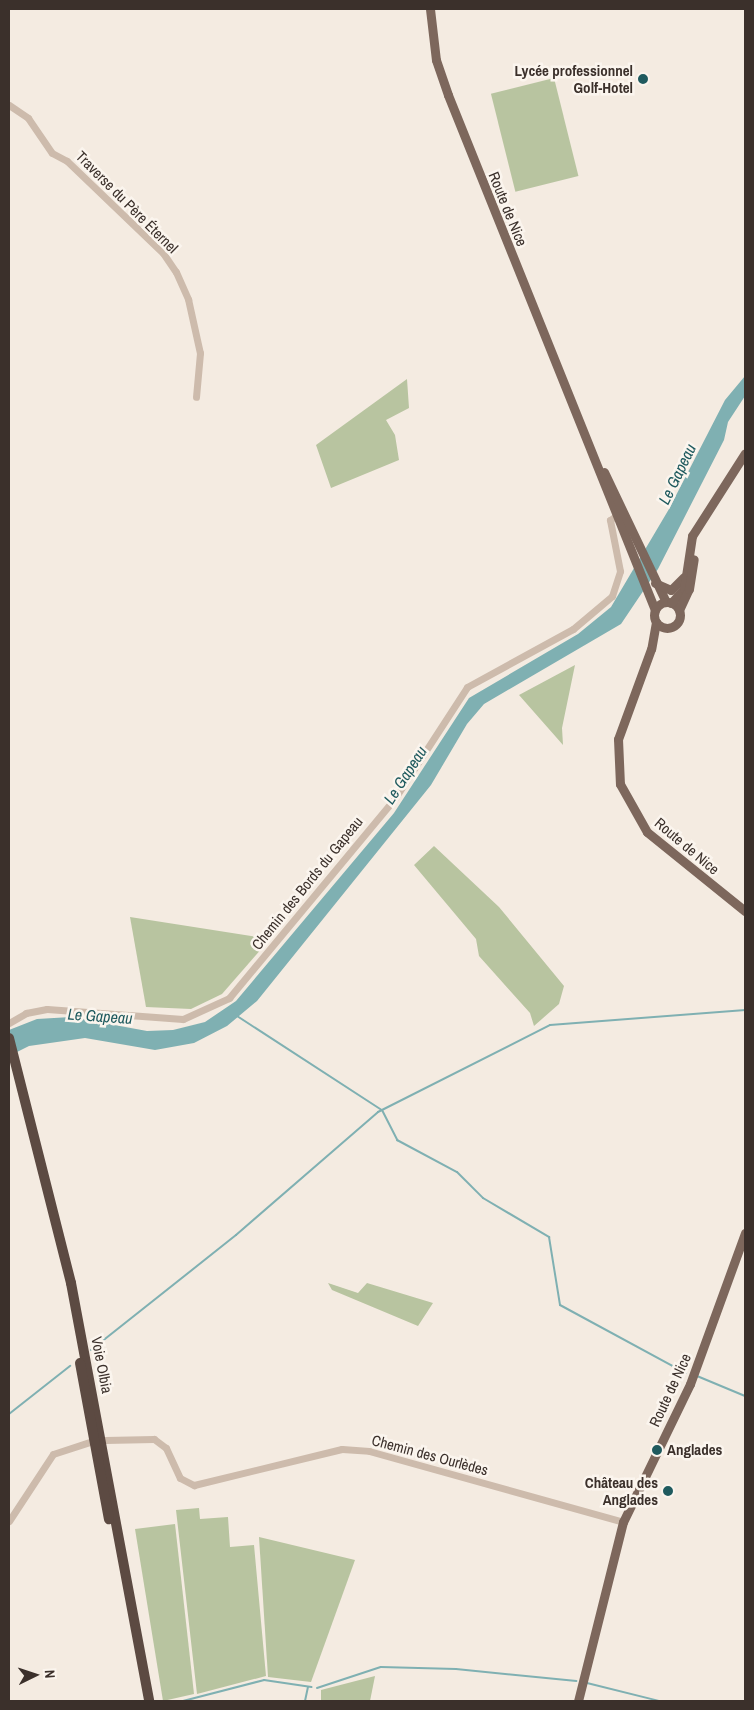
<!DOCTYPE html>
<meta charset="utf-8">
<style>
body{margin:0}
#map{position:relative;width:754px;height:1710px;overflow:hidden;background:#f4ebe1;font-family:"Archivo Narrow",sans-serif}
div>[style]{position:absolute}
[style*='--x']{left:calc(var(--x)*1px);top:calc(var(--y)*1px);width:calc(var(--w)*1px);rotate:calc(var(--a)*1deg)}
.green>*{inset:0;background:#b8c4a0;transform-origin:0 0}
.water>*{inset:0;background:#7fb0b2}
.stream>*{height:2px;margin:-1px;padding:0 1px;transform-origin:1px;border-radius:1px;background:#7fb0b2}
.minor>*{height:7px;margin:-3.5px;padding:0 3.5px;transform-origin:3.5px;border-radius:3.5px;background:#cdbbac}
.major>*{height:9px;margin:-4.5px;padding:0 4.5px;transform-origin:4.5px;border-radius:4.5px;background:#7d675c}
.major>.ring{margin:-4.5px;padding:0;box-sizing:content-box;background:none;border:9px solid #7d675c;border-radius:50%}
.highway>*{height:10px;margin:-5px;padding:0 5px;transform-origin:5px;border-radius:5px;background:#5c4a42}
.dots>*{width:14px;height:14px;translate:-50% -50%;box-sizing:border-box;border:2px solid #fbf5ee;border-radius:50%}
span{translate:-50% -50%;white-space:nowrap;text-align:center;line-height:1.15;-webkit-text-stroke:5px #fbf5ee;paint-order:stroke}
.poi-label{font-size:15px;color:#3b302b;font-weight:700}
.right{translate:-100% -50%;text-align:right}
.left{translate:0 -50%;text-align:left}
.street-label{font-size:15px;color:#3b302b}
.water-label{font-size:16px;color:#1f5a5e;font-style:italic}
.frame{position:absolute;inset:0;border:10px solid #3b302b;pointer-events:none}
.north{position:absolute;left:10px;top:1650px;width:50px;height:50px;-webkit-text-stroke:4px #fbf5ee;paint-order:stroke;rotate:86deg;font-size:14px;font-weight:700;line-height:20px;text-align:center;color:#3b302b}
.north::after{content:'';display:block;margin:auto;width:18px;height:22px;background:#3b302b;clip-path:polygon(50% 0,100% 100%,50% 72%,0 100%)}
</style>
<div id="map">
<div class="green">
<div style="left:554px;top:78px;width:101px;height:65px;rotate:76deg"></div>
<div style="clip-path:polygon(407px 379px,409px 408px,386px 420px,395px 435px,399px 460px,331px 488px,316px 445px)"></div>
<div style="clip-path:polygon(575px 665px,562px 728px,563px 745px,519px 695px)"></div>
<div style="clip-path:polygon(434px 846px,499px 907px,564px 986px,559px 1004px,534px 1026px,530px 1013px,479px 956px,476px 939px,414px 865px)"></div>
<div style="clip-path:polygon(130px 917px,270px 939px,222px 994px,191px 1009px,146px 1007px)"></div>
<div style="clip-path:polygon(328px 1283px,358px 1293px,367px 1283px,433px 1303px,418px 1326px,332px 1290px)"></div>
<div style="clip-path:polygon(199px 1508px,200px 1519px,228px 1517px,230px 1547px,254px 1545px,266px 1676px,197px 1694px,176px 1510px)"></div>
<div style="clip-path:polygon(175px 1524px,194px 1694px,163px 1701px,135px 1529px)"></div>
<div style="clip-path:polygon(259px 1537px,355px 1560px,311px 1682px,268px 1677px)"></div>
<div style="clip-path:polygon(375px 1676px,370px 1701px,321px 1701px,321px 1690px)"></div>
</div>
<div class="water">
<div style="clip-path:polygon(745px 376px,745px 396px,728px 422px,724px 440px,658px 569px,621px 624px,484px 704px,467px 724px,431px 785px,257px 1001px,227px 1026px,194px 1043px,155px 1050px,85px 1038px,29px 1046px,9px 1056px,9px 1030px,37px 1019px,71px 1017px,147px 1031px,173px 1030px,205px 1022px,236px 1001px,394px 813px,469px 698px,578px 634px,611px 607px,669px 509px,725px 400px)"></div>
</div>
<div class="stream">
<div style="--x:237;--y:1016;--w:173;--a:33"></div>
<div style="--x:382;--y:1110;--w:34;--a:63"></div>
<div style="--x:397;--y:1140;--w:68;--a:28.1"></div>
<div style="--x:457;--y:1172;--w:37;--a:45"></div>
<div style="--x:483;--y:1198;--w:77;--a:30.6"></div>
<div style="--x:549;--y:1237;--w:69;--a:80.8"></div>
<div style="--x:560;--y:1305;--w:143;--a:28.4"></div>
<div style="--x:91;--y:1350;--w:185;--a:-38.4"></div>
<div style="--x:236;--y:1235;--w:188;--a:-40.9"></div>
<div style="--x:378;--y:1112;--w:193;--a:-26.8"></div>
<div style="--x:550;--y:1025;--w:196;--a:-4.4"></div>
<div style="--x:697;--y:1376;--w:52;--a:22.6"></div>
<div style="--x:9;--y:1414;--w:78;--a:-38.2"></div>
<div style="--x:587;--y:1683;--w:74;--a:14"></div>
<div style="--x:317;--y:1688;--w:67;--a:-18.2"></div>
<div style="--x:381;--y:1667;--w:75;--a:1.5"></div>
<div style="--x:456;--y:1669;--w:121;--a:5.7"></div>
<div style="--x:183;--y:1701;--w:84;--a:-14.5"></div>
<div style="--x:264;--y:1680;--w:48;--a:8.5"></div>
<div style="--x:305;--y:1701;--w:14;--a:-78"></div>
</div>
<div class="minor">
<div style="--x:9;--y:105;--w:23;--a:34"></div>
<div style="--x:28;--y:118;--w:42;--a:55.6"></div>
<div style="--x:52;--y:153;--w:17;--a:28"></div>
<div style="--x:67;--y:161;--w:133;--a:43.8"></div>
<div style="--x:163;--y:253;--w:23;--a:56"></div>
<div style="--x:176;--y:272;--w:30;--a:66"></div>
<div style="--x:188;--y:299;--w:55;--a:77.5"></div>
<div style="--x:200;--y:353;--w:44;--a:95.2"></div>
<div style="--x:9;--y:1023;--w:20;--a:-30"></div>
<div style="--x:26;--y:1013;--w:21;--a:-11"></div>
<div style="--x:47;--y:1009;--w:136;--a:4.2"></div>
<div style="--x:183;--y:1019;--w:51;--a:-24.5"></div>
<div style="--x:229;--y:998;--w:260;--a:-50.3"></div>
<div style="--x:395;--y:798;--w:132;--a:-57"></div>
<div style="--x:467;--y:687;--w:121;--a:-28.7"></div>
<div style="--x:573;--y:629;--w:51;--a:-40.2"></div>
<div style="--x:612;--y:596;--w:26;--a:-72"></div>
<div style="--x:620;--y:571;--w:52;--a:-101.1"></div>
<div style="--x:610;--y:520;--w:12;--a:-35"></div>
<div style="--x:105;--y:1440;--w:49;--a:-1.2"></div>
<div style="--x:154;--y:1439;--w:15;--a:37"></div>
<div style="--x:166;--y:1448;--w:33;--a:65"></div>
<div style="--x:180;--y:1478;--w:16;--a:27"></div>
<div style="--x:194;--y:1485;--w:152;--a:-13.7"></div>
<div style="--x:342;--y:1449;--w:27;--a:4"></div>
<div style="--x:369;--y:1451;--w:264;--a:15.6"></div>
<div style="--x:9;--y:1521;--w:80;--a:-56.7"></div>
<div style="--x:53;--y:1454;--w:39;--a:-18"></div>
</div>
<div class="major">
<div style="--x:430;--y:9;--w:51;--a:83.3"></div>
<div style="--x:436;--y:60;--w:37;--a:71"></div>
<div style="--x:448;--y:95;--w:555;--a:68.1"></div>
<div style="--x:604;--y:472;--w:144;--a:64.5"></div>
<div style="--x:655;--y:583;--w:17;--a:24"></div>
<div style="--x:671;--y:590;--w:18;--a:-45"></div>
<div class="ring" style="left:654px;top:602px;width:17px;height:17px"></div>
<div style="--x:671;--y:603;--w:19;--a:-47"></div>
<div style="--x:684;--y:589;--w:54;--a:-81.4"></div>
<div style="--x:692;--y:536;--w:98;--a:-57.4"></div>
<div style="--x:679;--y:610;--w:23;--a:-65"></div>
<div style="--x:689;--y:589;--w:30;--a:-81"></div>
<div style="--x:656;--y:622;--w:27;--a:100"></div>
<div style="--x:651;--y:649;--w:96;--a:110.1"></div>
<div style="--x:618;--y:739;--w:45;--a:87.5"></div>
<div style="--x:620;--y:784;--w:55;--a:60.6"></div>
<div style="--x:647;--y:832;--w:126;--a:38.9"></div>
<div style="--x:578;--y:1701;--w:185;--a:-75.9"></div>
<div style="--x:623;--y:1522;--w:153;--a:-64.1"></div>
<div style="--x:690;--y:1384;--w:161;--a:-70"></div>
</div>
<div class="highway">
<div style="--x:9;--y:1038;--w:253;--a:75.8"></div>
<div style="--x:71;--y:1283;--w:425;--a:79.4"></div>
<div style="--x:80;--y:1363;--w:159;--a:79.5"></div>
</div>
<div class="dots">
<div style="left:643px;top:79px;background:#1f5a5e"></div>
<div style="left:657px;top:1450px;background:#1f5a5e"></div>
<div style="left:668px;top:1491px;background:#1f5a5e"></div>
</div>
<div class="poi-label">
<span class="right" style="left:633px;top:79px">Lycée professionnel<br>Golf-Hotel</span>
<span class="left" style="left:667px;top:1450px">Anglades</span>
<span class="right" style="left:658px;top:1491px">Château des<br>Anglades</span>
</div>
<div class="street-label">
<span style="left:127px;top:202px;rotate:45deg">Traverse du Père Éternel</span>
<span style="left:508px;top:209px;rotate:68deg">Route de Nice</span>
<span style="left:687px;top:846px;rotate:40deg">Route de Nice</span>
<span style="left:307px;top:883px;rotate:-51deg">Chemin des Bords du Gapeau</span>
<span style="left:102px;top:1365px;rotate:79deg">Voie Olbia</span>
<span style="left:670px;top:1390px;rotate:-65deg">Route de Nice</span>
<span style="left:430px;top:1455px;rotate:15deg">Chemin des Ourlèdes</span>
</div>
<div class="water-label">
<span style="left:677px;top:474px;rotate:-64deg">Le Gapeau</span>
<span style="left:405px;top:775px;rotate:-57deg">Le Gapeau</span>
<span style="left:100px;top:1016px;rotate:4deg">Le Gapeau</span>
</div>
<div class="frame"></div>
<div class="north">N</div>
</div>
